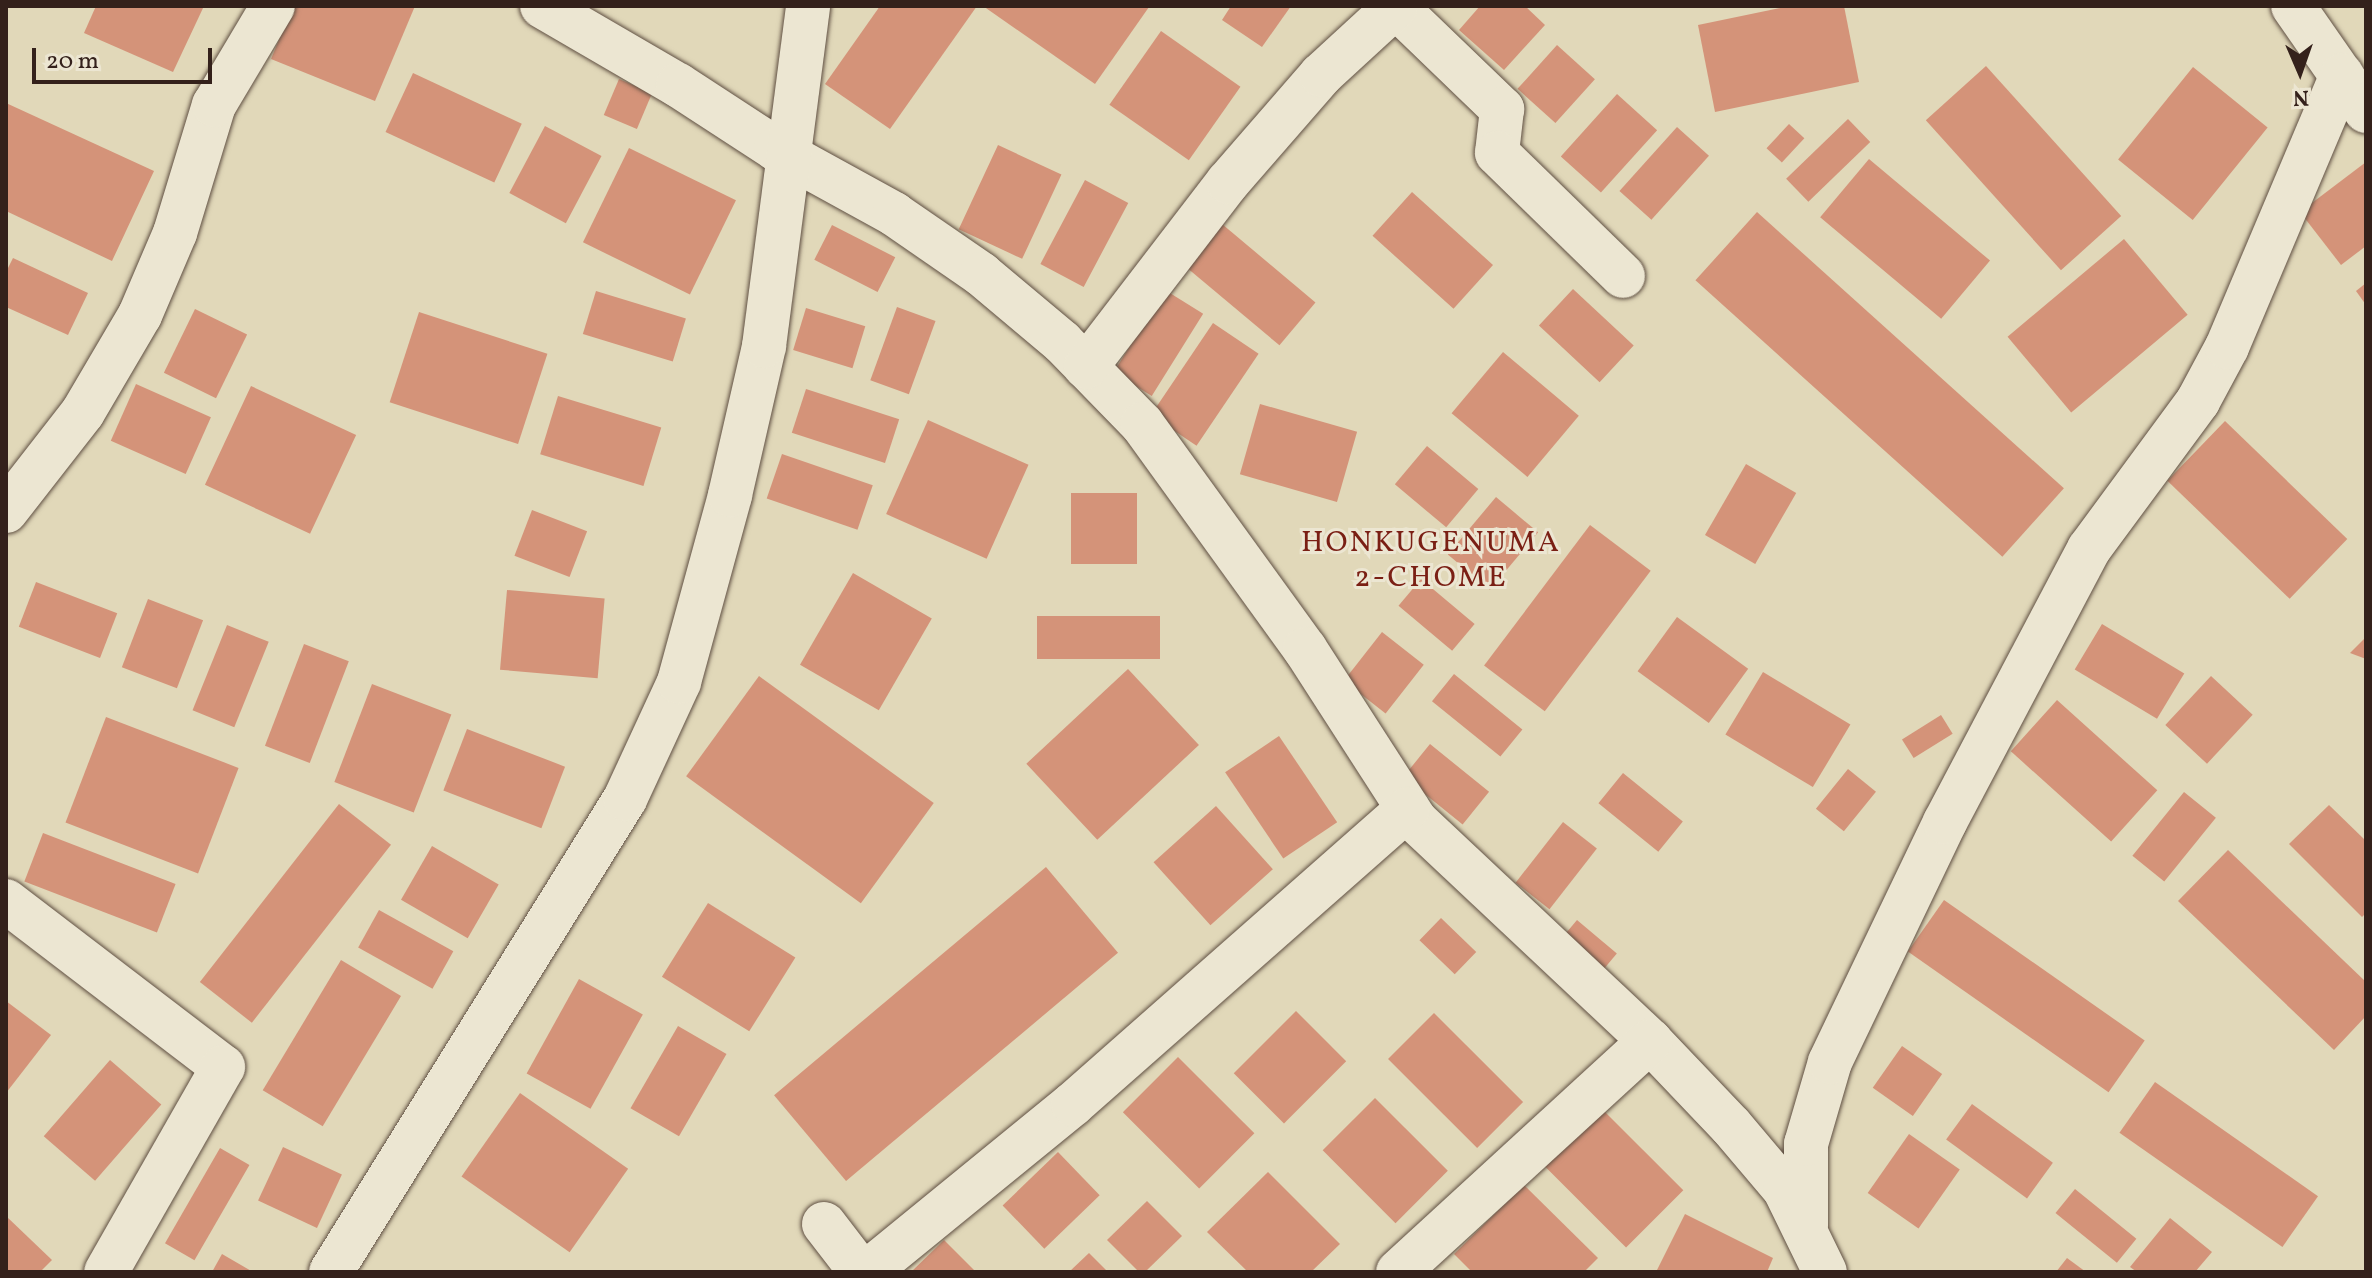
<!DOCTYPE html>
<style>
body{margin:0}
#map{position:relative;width:2372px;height:1278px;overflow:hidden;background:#e1d8b9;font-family:Vollkorn,serif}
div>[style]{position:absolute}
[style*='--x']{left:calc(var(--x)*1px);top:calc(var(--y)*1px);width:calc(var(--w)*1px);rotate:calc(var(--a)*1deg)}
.building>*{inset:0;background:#d49379;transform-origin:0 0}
.roads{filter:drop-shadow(0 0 2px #5f4f42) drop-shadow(0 0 2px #5f4f42)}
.minor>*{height:44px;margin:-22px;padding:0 22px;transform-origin:22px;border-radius:22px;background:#ece6d2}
span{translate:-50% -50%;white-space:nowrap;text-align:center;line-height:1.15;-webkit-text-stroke:6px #ece6d2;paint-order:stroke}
.neighbourhood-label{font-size:30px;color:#7a1f14;letter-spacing:2px}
.frame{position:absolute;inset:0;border:8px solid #34211b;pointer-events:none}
.north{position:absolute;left:2260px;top:32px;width:80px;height:80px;-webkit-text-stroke:6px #ece6d2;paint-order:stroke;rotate:178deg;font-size:22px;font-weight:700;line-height:32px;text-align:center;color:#34211b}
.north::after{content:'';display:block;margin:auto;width:28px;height:36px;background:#34211b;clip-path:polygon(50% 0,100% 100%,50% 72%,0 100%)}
.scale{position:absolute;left:32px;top:48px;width:180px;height:36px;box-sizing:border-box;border:4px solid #34211b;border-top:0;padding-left:10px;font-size:24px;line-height:28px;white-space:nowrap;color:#34211b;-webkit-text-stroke:6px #ece6d2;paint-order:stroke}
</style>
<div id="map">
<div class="building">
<div style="clip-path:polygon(96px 6px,204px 6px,173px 72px,84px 33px)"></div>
<div style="clip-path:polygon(293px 6px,415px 6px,375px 101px,271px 59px)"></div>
<div style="clip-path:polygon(880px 6px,977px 6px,890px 129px,825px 84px)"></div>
<div style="clip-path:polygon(983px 6px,1147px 6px,1149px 7px,1095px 84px)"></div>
<div style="clip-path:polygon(1231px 6px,1291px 6px,1262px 47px,1222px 20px)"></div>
<div style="clip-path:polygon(1480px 6px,1525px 6px,1545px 25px,1504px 70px,1459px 30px)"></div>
<div style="clip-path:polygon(1790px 6px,1844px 6px,1859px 82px,1715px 112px,1698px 25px)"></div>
<div style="left:1161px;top:31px;width:97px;height:90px;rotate:35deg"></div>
<div style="left:1557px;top:45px;width:51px;height:59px;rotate:42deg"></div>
<div style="left:1986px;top:66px;width:202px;height:81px;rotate:48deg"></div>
<div style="left:2193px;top:67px;width:96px;height:119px;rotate:39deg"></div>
<div style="left:413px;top:73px;width:120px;height:65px;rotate:25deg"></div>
<div style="left:619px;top:79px;width:36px;height:39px;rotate:23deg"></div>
<div style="left:1617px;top:94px;width:54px;height:84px;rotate:42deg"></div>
<div style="clip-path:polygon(6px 103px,154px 171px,112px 261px,6px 211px)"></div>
<div style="left:1848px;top:119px;width:32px;height:86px;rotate:46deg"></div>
<div style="left:1789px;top:124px;width:21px;height:33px;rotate:43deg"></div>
<div style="left:545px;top:126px;width:64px;height:76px;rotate:28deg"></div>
<div style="left:1677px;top:127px;width:43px;height:86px;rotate:42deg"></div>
<div style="left:998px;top:145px;width:70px;height:93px;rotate:25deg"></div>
<div style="left:629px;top:148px;width:119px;height:105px;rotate:26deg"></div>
<div style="left:1869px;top:159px;width:158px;height:76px;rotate:40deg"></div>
<div style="clip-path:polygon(2366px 162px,2366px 246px,2341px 265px,2300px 212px)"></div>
<div style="left:1085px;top:180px;width:49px;height:95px;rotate:28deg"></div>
<div style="left:1412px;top:192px;width:109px;height:59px;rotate:42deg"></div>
<div style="left:1757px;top:212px;width:413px;height:92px;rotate:42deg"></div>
<div style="left:1222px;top:224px;width:122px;height:56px;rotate:40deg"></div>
<div style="left:832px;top:225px;width:71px;height:39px;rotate:27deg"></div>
<div style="left:2124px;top:239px;width:99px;height:152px;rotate:50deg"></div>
<div style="clip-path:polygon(13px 258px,88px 293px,68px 335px,6px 307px,6px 272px)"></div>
<div style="clip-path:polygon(2366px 283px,2366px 305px,2356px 291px)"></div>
<div style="left:1573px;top:289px;width:83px;height:50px;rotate:43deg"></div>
<div style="left:1165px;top:290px;width:45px;height:97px;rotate:32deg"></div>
<div style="left:596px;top:291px;width:94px;height:45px;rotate:17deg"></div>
<div style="left:897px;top:307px;width:41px;height:78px;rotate:20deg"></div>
<div style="left:806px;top:308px;width:62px;height:44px;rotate:17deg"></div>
<div style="left:195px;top:309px;width:58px;height:71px;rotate:26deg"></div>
<div style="left:419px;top:312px;width:135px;height:95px;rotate:18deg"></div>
<div style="left:1213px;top:323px;width:55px;height:111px;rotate:34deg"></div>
<div style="left:1503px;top:352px;width:99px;height:80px;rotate:40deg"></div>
<div style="left:136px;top:384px;width:82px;height:62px;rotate:24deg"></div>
<div style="left:251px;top:386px;width:116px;height:109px;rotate:25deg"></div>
<div style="left:806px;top:389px;width:98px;height:46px;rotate:18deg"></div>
<div style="left:558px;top:396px;width:108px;height:61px;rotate:17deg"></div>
<div style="left:1260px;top:404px;width:101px;height:73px;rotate:16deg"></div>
<div style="left:928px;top:420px;width:110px;height:103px;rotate:24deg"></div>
<div style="left:2225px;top:421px;width:170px;height:83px;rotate:44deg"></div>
<div style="left:1427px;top:446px;width:67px;height:50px;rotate:40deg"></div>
<div style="left:782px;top:454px;width:96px;height:47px;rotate:19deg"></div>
<div style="left:1746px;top:464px;width:58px;height:82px;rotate:30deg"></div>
<div style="left:1071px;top:493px;width:66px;height:71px"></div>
<div style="left:1496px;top:497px;width:55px;height:75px;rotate:40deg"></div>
<div style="left:532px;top:510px;width:59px;height:49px;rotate:21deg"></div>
<div style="left:1590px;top:525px;width:76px;height:176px;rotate:37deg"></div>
<div style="left:853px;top:573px;width:91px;height:106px;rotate:30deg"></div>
<div style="left:1421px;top:579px;width:70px;height:35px;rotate:40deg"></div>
<div style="left:36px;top:582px;width:87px;height:48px;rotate:21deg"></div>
<div style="left:507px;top:590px;width:98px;height:80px;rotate:5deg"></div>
<div style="left:148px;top:599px;width:59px;height:73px;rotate:21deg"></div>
<div style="left:1037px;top:616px;width:123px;height:43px"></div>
<div style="left:1677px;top:617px;width:88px;height:67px;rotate:36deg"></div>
<div style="left:2102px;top:624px;width:96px;height:53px;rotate:31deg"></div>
<div style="left:227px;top:625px;width:45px;height:92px;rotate:22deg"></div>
<div style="left:1382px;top:632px;width:53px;height:62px;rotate:38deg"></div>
<div style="clip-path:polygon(2366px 637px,2366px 659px,2350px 653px)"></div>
<div style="left:304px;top:644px;width:48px;height:109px;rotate:21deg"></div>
<div style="left:1128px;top:669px;width:104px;height:139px;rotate:47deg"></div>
<div style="left:1763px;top:672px;width:102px;height:73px;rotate:31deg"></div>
<div style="left:1454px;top:674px;width:88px;height:35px;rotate:39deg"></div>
<div style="left:759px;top:676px;width:216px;height:124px;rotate:36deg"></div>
<div style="left:2211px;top:676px;width:57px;height:67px;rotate:43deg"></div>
<div style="left:372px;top:684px;width:85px;height:105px;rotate:21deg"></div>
<div style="left:2057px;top:700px;width:135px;height:69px;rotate:42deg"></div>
<div style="left:1941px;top:715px;width:22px;height:46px;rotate:58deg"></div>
<div style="left:106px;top:717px;width:142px;height:113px;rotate:21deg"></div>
<div style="left:467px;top:729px;width:105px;height:66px;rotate:21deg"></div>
<div style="left:1279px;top:736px;width:104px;height:65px;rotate:56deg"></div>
<div style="left:1430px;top:744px;width:76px;height:42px;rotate:39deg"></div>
<div style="left:1848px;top:769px;width:36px;height:51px;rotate:39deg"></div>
<div style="left:1623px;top:773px;width:77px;height:39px;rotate:39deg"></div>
<div style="left:2184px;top:792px;width:41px;height:82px;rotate:39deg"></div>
<div style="left:339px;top:804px;width:66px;height:226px;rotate:38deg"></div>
<div style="clip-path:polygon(2329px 805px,2366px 841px,2366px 913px,2362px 917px,2289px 844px)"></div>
<div style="left:1216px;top:806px;width:85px;height:84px;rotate:48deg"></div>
<div style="left:1563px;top:822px;width:43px;height:77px;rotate:38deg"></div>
<div style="left:43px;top:833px;width:142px;height:52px;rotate:21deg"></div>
<div style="left:432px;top:846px;width:77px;height:62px;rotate:30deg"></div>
<div style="clip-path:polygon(2228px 850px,2366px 982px,2366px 1016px,2334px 1050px,2178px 901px)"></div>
<div style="left:1046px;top:867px;width:112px;height:355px;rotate:50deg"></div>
<div style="left:1944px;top:900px;width:245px;height:63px;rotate:35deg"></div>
<div style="left:708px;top:903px;width:103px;height:87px;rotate:32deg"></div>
<div style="left:379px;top:910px;width:85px;height:43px;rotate:29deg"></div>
<div style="left:1441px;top:918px;width:49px;height:31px;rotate:44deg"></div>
<div style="left:1577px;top:920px;width:52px;height:30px;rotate:40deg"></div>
<div style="left:341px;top:960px;width:70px;height:152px;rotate:31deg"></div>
<div style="left:579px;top:979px;width:73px;height:108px;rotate:29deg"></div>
<div style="clip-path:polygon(6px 1001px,51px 1035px,6px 1093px)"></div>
<div style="left:1296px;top:1011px;width:71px;height:88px;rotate:45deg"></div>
<div style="left:1434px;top:1013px;width:126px;height:65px;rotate:45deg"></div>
<div style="left:678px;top:1026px;width:56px;height:95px;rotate:30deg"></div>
<div style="left:1902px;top:1046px;width:49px;height:51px;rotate:35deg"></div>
<div style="left:1178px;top:1057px;width:108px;height:78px;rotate:45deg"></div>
<div style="left:110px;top:1060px;width:68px;height:101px;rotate:41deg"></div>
<div style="left:2155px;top:1082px;width:199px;height:62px;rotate:35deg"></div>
<div style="left:520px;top:1093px;width:132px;height:102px;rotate:35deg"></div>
<div style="left:1375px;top:1098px;width:103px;height:74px;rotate:45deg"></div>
<div style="left:1972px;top:1104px;width:100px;height:44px;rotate:36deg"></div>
<div style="left:1602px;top:1109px;width:115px;height:81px;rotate:45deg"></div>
<div style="left:1909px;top:1134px;width:62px;height:72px;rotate:35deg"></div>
<div style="left:283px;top:1147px;width:65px;height:59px;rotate:25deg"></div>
<div style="left:220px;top:1148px;width:34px;height:110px;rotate:30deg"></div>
<div style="left:1058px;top:1152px;width:60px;height:77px;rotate:46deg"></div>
<div style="clip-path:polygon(1268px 1172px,1340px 1244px,1311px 1272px,1248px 1272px,1207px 1232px)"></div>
<div style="clip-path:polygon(1524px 1185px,1598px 1258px,1584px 1272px,1472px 1272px,1454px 1254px)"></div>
<div style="left:2075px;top:1189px;width:79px;height:31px;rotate:39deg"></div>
<div style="clip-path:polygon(1147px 1201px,1182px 1236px,1145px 1272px,1139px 1272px,1107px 1240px)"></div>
<div style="clip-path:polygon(1685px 1214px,1773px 1258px,1767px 1272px,1656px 1272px)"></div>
<div style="clip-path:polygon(6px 1216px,52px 1260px,40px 1272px,6px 1272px)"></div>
<div style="clip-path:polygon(2170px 1218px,2212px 1252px,2195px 1272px,2137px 1272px,2130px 1267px)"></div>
<div style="clip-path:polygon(944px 1240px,976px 1272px,911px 1272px)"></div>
<div style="clip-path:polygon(1089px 1253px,1108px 1272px,1069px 1272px)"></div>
<div style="clip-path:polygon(222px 1254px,253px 1272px,212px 1272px)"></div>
<div style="clip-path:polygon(2067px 1258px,2086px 1272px,2056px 1272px)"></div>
</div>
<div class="roads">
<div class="minor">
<div style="--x:542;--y:6;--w:157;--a:30.2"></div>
<div style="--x:678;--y:85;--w:117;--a:33.1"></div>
<div style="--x:776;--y:149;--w:135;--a:28.8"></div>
<div style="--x:894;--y:214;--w:106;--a:34.6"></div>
<div style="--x:981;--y:274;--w:106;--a:40"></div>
<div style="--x:1062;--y:342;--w:115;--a:45.7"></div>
<div style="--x:1142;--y:424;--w:278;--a:54.1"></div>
<div style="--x:1305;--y:649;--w:203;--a:57.2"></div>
<div style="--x:1415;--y:820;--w:323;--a:43.2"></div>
<div style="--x:1650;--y:1041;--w:117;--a:46.4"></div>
<div style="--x:1731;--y:1126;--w:84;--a:49.8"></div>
<div style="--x:1785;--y:1190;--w:91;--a:64"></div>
<div style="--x:1395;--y:6;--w:149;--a:43.9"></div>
<div style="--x:1502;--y:109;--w:44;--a:96.5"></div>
<div style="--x:1497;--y:153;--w:176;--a:44.3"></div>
<div style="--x:2293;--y:6;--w:128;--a:55.2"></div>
<div style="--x:1086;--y:367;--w:233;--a:-52.5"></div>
<div style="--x:1228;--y:182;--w:142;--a:-49"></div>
<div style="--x:1321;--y:75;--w:102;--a:-42.6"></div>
<div style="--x:6;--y:511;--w:125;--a:-52.1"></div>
<div style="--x:83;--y:412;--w:113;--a:-59.6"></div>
<div style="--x:140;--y:315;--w:89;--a:-66.9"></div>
<div style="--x:175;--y:233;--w:134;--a:-73.1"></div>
<div style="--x:214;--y:105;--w:115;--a:-59.2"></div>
<div style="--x:6;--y:901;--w:273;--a:37.4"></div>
<div style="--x:223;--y:1067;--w:236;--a:119.7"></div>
<div style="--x:824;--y:1224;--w:61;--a:52.4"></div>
<div style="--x:1806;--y:1226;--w:82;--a:-90"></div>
<div style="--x:1806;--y:1144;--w:85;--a:-73.7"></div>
<div style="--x:1830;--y:1062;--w:266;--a:-64.4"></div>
<div style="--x:1945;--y:822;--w:309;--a:-62.2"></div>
<div style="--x:2089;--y:549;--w:184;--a:-53.6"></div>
<div style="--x:2198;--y:401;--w:61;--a:-61.8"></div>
<div style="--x:2227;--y:347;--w:295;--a:-67.1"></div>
<div style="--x:331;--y:1272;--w:557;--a:-58.14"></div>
<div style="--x:625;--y:799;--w:129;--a:-65.2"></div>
<div style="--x:679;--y:682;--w:194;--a:-74.7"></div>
<div style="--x:730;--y:495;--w:153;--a:-77.1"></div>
<div style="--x:764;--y:346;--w:343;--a:-82.6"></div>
<div style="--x:867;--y:1272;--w:266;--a:-39.2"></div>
<div style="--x:1073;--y:1104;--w:446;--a:-41.4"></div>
<div style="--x:1398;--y:1272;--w:342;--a:-42.5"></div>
</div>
</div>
<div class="neighbourhood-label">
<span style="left:1431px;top:560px">HONKUGENUMA<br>2-CHOME</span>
</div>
<div class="frame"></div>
<div class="north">N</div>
<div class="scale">20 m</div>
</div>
